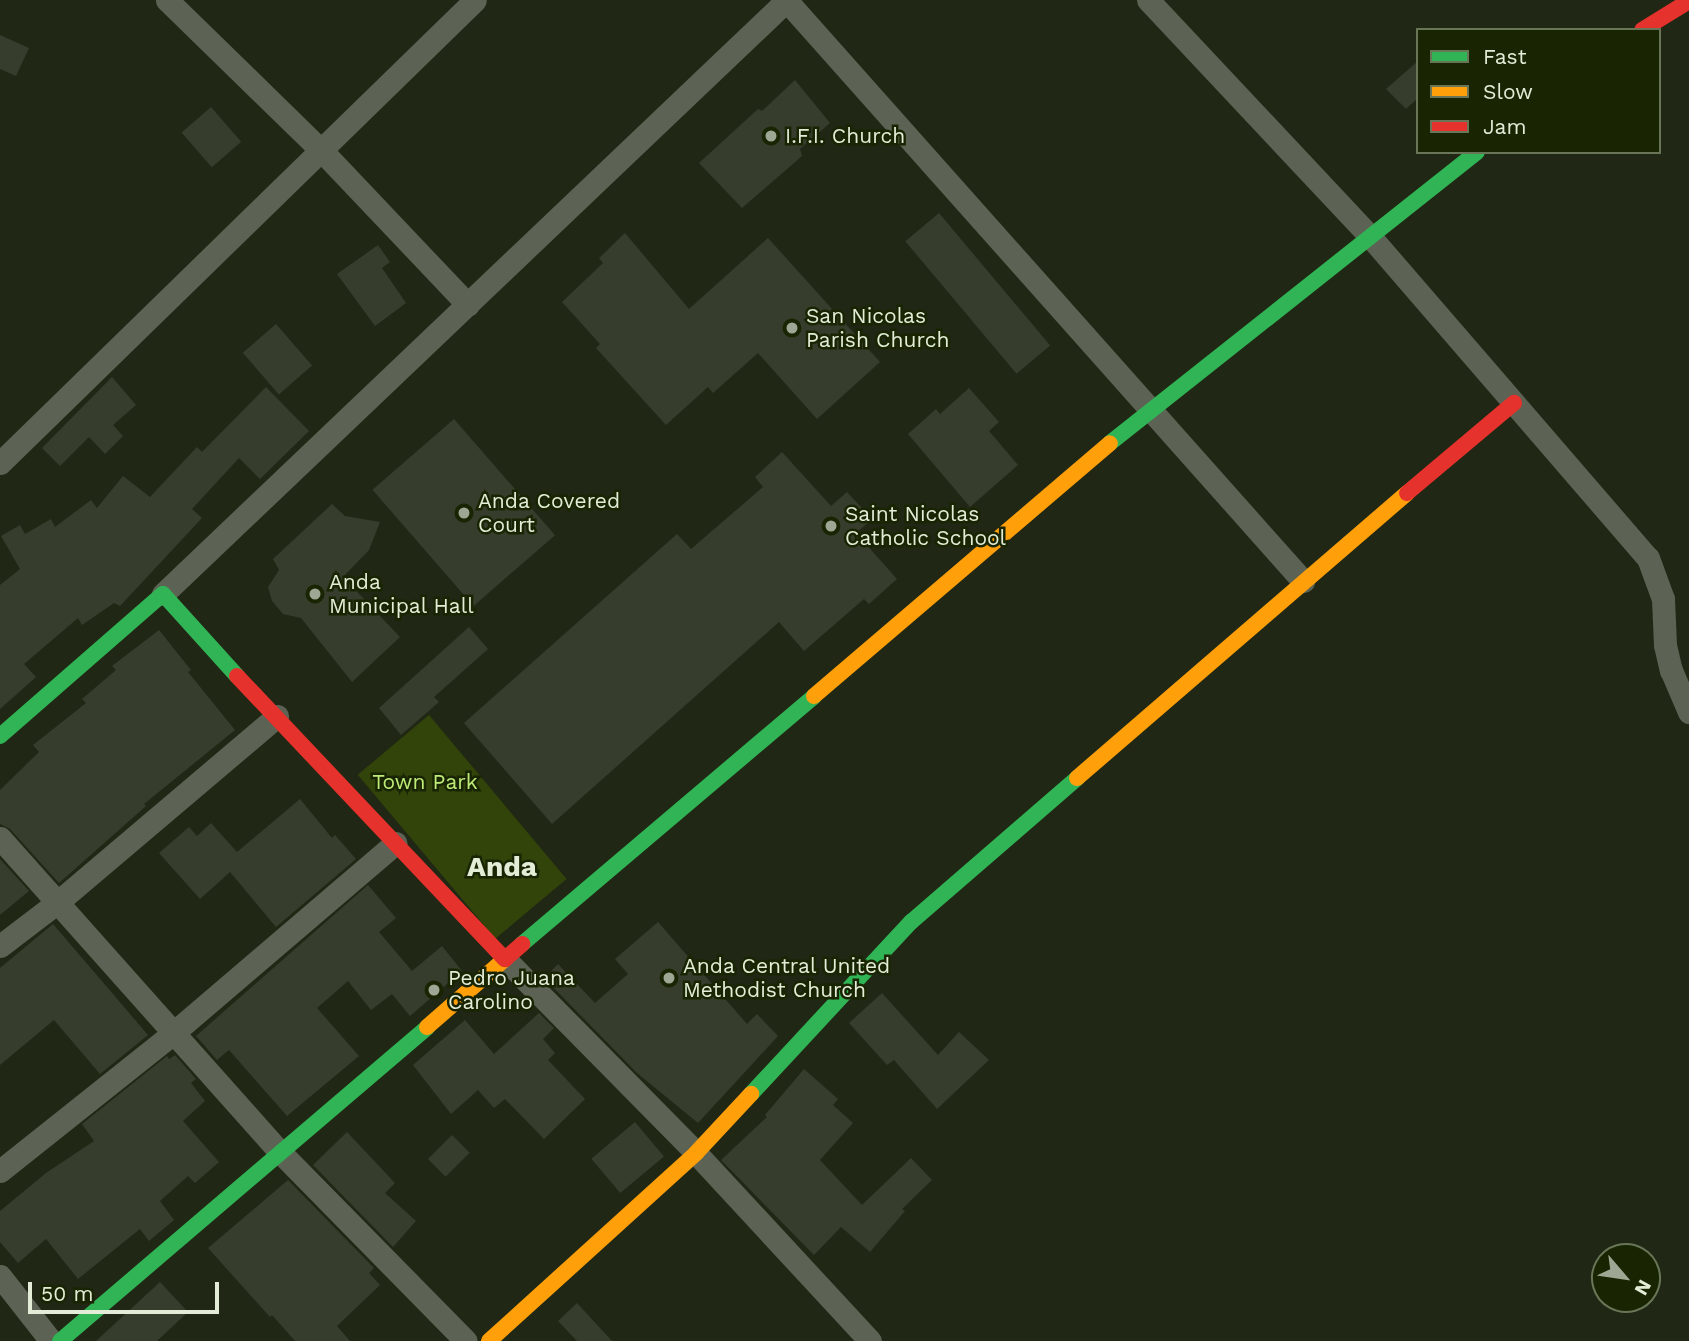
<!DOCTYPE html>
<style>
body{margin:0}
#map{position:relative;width:1689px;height:1341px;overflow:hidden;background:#202714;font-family:"Work Sans",sans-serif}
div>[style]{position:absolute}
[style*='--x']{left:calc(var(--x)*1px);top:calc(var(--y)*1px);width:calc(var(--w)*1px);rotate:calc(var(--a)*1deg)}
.green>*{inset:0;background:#32440a;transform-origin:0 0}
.building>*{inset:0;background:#373d2d;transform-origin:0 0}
.street>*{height:23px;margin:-11.5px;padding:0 11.5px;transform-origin:11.5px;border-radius:11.5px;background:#5c6254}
.fast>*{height:16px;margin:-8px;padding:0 8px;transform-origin:8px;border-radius:8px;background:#30b455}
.slow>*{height:16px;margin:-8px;padding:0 8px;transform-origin:8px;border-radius:8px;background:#ff9f0a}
.jam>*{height:16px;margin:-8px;padding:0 8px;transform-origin:8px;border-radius:8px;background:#e5322d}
.dots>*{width:19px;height:19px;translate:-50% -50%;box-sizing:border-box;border:4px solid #192502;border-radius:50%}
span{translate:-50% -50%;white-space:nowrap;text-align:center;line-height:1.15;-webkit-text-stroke:5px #192502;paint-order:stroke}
.poi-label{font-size:21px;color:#e2ecd7}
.left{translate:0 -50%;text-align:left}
.park-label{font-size:21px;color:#beea78}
.district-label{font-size:28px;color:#e2ecd7;font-weight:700}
.legend{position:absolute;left:1416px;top:28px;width:245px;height:126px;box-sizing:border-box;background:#192502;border:2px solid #697557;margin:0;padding:9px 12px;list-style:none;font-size:21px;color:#e2ecd7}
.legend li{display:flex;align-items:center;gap:14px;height:35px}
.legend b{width:35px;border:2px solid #697557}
.north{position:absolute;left:1591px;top:1243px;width:70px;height:70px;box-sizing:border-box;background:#192502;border:2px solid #697557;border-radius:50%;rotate:119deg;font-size:19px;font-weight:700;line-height:28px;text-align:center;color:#e2ecd7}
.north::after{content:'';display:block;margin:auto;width:24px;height:32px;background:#9ea793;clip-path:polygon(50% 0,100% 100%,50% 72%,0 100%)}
.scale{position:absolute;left:28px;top:1282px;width:191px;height:32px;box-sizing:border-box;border:4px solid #e2ecd7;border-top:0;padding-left:9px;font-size:21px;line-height:24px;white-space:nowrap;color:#e2ecd7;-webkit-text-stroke:5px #192502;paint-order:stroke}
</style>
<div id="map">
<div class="green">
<div style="left:429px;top:715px;width:214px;height:93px;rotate:50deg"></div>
</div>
<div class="building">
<div style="clip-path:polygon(0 35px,29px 48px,16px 76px,0 69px)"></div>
<div style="clip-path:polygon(1418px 61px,1418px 98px,1406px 109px,1386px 89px)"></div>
<div style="clip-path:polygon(795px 80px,830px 123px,800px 149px,802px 156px,742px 208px,699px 163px,758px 109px,762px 111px)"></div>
<div style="left:211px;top:107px;width:46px;height:39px;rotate:49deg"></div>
<div style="left:939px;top:213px;width:173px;height:44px;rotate:50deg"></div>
<div style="clip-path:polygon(625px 233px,689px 309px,768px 238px,880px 362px,817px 419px,758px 353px,713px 393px,708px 387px,666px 425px,596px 348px,600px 344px,562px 302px,603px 263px,599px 258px)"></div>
<div style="clip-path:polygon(378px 245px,390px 262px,382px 268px,406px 303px,375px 326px,337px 274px)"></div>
<div style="left:276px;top:324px;width:55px;height:44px;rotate:49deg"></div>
<div style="clip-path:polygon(112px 377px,136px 405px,113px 425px,123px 436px,105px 454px,89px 437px,60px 466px,42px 448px)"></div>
<div style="clip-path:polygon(266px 387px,309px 431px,260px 479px,239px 458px,192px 509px,202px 518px,120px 606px,114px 603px,82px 625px,78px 618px,24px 664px,36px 677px,0 709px,0 585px,20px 569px,1px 536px,20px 525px,25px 534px,51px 519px,55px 527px,91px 500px,97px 508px,123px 476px,150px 497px,197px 447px,202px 452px)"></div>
<div style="clip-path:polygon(969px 388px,999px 422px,989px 431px,1018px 465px,970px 507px,908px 434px,936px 409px,940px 414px)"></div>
<div style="left:454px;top:419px;width:154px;height:108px;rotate:49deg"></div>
<div style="clip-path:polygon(782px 452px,831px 506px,847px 492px,872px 519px,856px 533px,897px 579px,869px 604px,864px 599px,804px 651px,779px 622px,552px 824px,464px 723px,677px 534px,691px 549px,763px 487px,755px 477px)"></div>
<div style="clip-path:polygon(332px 504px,345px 516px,380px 522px,369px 550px,343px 577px,400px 637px,352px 682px,301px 618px,283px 614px,272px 601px,268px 587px,279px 570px,273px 559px)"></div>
<div style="clip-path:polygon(469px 627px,488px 649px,434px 697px,439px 702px,401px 735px,379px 708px)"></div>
<div style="clip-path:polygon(159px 630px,191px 670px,188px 672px,235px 730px,144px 804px,146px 806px,59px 883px,10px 829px,0 824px,0 790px,39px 752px,33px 745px,86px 703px,82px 699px,116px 670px,112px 666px)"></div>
<div style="clip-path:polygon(300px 799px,332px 838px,335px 835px,356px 859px,276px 927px,230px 872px,200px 899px,159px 853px,189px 827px,197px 836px,211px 823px,237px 852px)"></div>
<div style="clip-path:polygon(0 859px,29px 891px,0 915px)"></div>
<div style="clip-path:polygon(368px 885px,396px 918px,379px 932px,412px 971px,442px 946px,462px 971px,410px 1016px,392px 994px,371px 1010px,348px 981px,317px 1008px,359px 1056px,287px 1116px,229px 1050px,217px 1060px,196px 1036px)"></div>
<div style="clip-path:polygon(658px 922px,747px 1024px,757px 1014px,778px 1036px,698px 1123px,637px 1073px,544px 978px,558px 964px,595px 1003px,628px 974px,615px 959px)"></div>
<div style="clip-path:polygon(53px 924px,148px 1035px,100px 1074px,54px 1020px,0 1065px,0 968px)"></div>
<div style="clip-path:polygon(882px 993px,938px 1055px,959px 1032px,989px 1060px,937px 1109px,894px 1060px,887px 1065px,849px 1023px)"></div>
<div style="clip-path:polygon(539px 1013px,554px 1028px,543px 1039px,555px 1053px,548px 1060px,585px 1099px,544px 1139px,505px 1099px,494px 1108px,478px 1090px,451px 1114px,413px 1065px,465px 1020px,494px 1054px)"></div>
<div style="clip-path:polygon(175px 1055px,196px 1079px,191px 1083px,205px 1101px,183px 1121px,219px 1162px,195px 1183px,188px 1176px,160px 1201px,174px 1220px,149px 1241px,140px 1229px,78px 1279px,46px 1239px,18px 1263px,0 1242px,0 1211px,46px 1173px,94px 1141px,82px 1124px,167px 1056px,169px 1059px)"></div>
<div style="clip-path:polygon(804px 1069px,838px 1099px,833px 1105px,853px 1123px,820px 1160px,862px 1205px,911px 1158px,932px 1180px,902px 1209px,905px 1211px,870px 1252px,841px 1227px,814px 1255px,721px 1160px,767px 1117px,765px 1115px)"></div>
<div style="left:635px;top:1122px;width:45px;height:57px;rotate:50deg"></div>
<div style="clip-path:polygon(347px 1132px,395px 1183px,385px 1193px,416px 1221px,393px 1247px,313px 1165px)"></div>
<div style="left:452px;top:1135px;width:25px;height:34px;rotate:45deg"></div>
<div style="clip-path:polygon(288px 1180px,374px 1268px,369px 1273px,380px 1285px,337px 1326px,350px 1341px,295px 1341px,272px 1315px,270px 1317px,208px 1248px)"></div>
<div style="clip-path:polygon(160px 1282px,188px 1312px,157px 1341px,96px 1341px)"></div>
<div style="clip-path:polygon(577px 1303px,612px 1341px,577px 1341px,558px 1321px)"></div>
</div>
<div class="street">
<div style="--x:167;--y:0;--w:216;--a:44.3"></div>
<div style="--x:322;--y:151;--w:212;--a:46.5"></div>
<div style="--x:786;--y:0;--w:778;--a:48.34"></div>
<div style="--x:1148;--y:0;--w:321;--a:46.8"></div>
<div style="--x:1368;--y:234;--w:428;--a:49.2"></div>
<div style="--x:1648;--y:558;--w:44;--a:69.9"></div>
<div style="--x:1663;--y:599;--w:46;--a:87.5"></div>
<div style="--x:1665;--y:645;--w:26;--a:77"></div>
<div style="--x:1671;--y:670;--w:46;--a:66.8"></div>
<div style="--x:0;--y:463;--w:663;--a:-44.27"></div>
<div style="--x:163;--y:594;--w:862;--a:-43.59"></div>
<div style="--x:0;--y:838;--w:424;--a:48.3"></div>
<div style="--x:282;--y:1154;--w:262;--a:45.5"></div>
<div style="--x:0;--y:946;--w:74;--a:-37.3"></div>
<div style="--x:59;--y:901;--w:286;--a:-40.3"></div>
<div style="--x:505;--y:959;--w:272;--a:45.4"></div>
<div style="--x:696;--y:1153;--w:256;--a:47.2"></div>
<div style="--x:0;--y:1171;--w:220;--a:-38.5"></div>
<div style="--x:172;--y:1034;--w:294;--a:-40.5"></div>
<div style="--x:0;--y:1276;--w:83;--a:51.9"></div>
</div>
<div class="fast">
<div style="--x:1110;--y:443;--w:468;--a:-38.4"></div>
<div style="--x:0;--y:736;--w:216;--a:-41.1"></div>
<div style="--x:163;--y:594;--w:110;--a:47.9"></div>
<div style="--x:522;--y:944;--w:383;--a:-40.3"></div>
<div style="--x:751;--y:1094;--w:235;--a:-47.1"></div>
<div style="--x:911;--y:922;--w:220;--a:-40.9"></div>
<div style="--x:60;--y:1341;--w:483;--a:-40.5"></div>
</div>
<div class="slow">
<div style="--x:814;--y:696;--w:389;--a:-40.5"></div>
<div style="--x:1077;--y:778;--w:436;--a:-40.8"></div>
<div style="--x:427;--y:1027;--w:103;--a:-41.1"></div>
<div style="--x:489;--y:1341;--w:280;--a:-42.2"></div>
<div style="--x:696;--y:1153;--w:81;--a:-47"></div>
</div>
<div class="jam">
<div style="--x:1642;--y:30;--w:55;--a:-31.7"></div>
<div style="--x:1407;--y:493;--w:140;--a:-40.1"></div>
<div style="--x:237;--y:676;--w:390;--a:46.6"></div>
<div style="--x:505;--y:959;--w:23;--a:-41"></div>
</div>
<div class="dots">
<div style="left:771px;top:136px;background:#9ea793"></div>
<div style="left:792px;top:328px;background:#9ea793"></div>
<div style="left:464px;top:513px;background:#9ea793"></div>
<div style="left:831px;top:526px;background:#9ea793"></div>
<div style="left:315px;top:594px;background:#9ea793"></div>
<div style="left:669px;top:978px;background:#9ea793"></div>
<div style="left:434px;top:990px;background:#9ea793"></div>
</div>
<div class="poi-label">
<span class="left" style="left:785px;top:136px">I.F.I. Church</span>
<span class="left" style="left:806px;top:328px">San Nicolas<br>Parish Church</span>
<span class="left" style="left:478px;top:513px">Anda Covered<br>Court</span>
<span class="left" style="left:845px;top:526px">Saint Nicolas<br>Catholic School</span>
<span class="left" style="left:329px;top:594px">Anda<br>Municipal Hall</span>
<span class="left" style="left:683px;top:978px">Anda Central United<br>Methodist Church</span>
<span class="left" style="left:448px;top:990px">Pedro Juana<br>Carolino</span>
</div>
<div class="park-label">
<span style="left:425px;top:782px">Town Park</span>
</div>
<div class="district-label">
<span style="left:502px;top:867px">Anda</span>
</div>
<ul class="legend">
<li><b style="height:9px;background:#30b455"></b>Fast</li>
<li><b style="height:9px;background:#ff9f0a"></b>Slow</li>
<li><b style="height:9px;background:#e5322d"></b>Jam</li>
</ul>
<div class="north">N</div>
<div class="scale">50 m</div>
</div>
